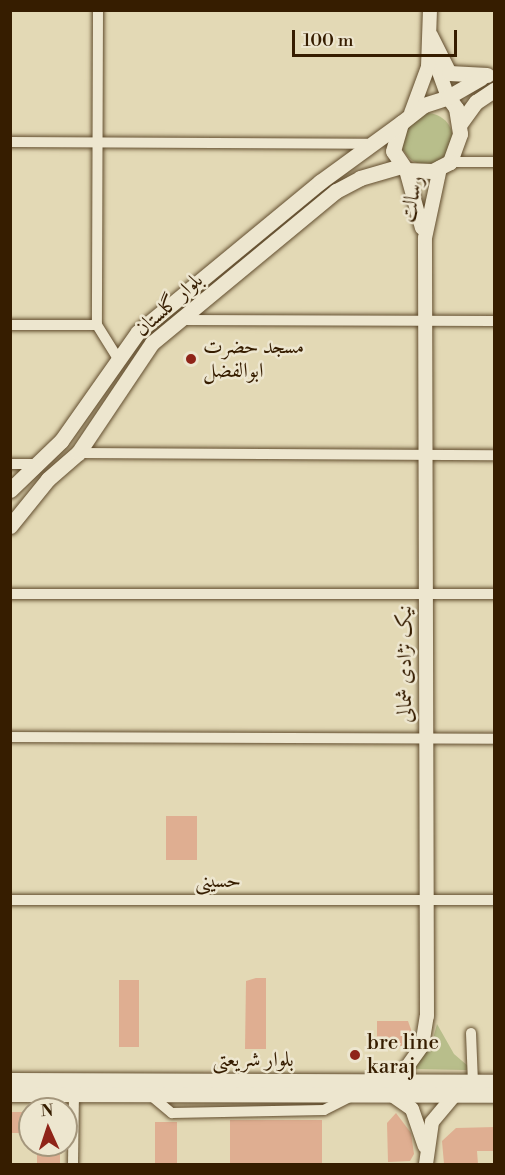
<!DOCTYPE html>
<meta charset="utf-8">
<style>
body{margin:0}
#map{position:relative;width:505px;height:1175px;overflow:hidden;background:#e3d9b5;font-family:"Libre Bodoni",Amiri,serif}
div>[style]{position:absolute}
.green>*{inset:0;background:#b8be8b}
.round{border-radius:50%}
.building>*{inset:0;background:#dfae91;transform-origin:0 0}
.roads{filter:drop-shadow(0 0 2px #614c2d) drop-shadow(0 0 2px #614c2d)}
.minor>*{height:10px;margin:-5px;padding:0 5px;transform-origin:5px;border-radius:5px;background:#ede6cf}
.tertiary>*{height:14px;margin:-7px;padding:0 7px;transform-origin:7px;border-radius:7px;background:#ede6cf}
.secondary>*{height:15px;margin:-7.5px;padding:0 7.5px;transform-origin:7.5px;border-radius:7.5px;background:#ede6cf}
.dots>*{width:16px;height:16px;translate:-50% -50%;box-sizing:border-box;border:3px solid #ede6cf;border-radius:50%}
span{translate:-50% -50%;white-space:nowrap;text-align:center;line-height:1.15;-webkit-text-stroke:5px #ede6cf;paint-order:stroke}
.street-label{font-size:21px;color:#361d00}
.poi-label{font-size:21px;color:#361d00}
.left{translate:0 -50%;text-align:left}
.frame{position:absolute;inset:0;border:12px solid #361d00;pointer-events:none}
.north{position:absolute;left:18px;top:1097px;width:60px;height:60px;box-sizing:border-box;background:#ede6cf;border:2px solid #a4967c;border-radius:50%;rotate:357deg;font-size:16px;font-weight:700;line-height:24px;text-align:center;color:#361d00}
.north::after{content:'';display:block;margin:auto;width:21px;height:27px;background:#8f2418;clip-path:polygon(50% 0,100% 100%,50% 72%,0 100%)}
.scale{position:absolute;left:292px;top:30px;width:165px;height:27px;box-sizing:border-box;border:3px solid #361d00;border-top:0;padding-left:8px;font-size:18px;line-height:21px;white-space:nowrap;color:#361d00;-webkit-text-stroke:4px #ede6cf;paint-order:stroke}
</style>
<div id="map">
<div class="green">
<i class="round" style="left:401px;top:113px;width:52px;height:52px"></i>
<i style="clip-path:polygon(437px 1024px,454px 1054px,468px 1066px,467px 1070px,413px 1069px,431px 1046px)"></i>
</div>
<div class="building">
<i style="left:166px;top:816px;width:31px;height:44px"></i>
<i style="clip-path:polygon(256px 978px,266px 978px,266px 1049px,245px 1049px,246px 981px)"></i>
<i style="left:119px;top:980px;width:20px;height:67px"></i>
<i style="clip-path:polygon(377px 1021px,408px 1021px,414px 1038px,398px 1048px,377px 1047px)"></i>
<i style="left:11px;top:1112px;width:19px;height:21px"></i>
<i style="clip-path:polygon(396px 1113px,411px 1133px,414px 1154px,410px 1161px,388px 1162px,387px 1123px)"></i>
<i style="left:322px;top:1120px;width:44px;height:92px;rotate:90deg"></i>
<i style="left:155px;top:1122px;width:22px;height:42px"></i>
<i style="clip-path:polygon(495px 1127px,495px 1151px,477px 1151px,478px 1164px,444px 1164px,442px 1141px,456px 1128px)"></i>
<i style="left:37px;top:1145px;width:23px;height:19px"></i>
</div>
<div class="roads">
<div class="minor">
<i style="left:98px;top:10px;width:315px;rotate:90.2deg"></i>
<i style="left:97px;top:325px;width:38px;rotate:58deg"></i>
<i style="left:10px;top:142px;width:357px;rotate:0.3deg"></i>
<i style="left:450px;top:162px;width:44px"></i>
<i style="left:180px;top:320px;width:314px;rotate:0.2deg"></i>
<i style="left:10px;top:325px;width:87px"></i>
<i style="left:78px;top:453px;width:416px;rotate:0.3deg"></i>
<i style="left:10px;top:464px;width:24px"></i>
<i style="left:10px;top:594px;width:484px"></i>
<i style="left:10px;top:737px;width:484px;rotate:0.2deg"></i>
<i style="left:10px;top:900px;width:484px"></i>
<i style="left:471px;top:1033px;width:49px;rotate:87.7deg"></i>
<i style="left:149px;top:1094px;width:30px;rotate:40deg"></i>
<i style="left:172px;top:1113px;width:152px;rotate:-1.1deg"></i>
<i style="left:324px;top:1110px;width:31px;rotate:-27deg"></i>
<i style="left:73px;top:1164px;width:70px;rotate:-89.2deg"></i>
</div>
<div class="tertiary">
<i style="left:431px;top:50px;width:50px;rotate:70.1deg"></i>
<i style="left:411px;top:113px;width:49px;rotate:-69.7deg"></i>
<i style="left:428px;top:67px;width:57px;rotate:-88deg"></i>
<i style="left:406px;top:170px;width:60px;rotate:74.6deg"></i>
<i style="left:397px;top:1081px;width:43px;rotate:-54.5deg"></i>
<i style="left:422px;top:1046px;width:30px;rotate:-81deg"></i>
<i style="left:427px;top:1016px;width:778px;rotate:-90.15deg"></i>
<i style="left:425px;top:238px;width:72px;rotate:-77.9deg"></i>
<i style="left:392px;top:1095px;width:24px;rotate:35deg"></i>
<i style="left:412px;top:1109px;width:39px;rotate:71deg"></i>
<i style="left:426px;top:1164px;width:42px;rotate:-81.9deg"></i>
<i style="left:432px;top:1122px;width:35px;rotate:-50deg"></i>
</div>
<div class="secondary">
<i style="left:430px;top:35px;width:42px;rotate:63.4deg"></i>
<i style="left:449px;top:73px;width:38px;rotate:3deg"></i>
<i style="left:448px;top:97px;width:14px;rotate:54deg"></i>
<i style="left:456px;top:108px;width:26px;rotate:81deg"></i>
<i style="left:460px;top:134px;width:30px;rotate:110deg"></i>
<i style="left:450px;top:162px;width:20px;rotate:153deg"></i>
<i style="left:432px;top:171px;width:26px;rotate:-178deg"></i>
<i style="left:406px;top:170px;width:23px;rotate:-124deg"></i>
<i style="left:393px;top:151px;width:29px;rotate:-74deg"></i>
<i style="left:401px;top:123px;width:29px;rotate:-38deg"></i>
<i style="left:424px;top:105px;width:25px;rotate:-18deg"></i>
<i style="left:448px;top:97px;width:38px;rotate:-30deg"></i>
<i style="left:459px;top:125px;width:29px;rotate:-54deg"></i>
<i style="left:476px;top:102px;width:22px;rotate:-34deg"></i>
<i style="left:10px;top:490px;width:71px;rotate:-43.9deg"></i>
<i style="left:61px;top:441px;width:133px;rotate:-54.8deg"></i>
<i style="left:138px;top:332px;width:236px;rotate:-39.5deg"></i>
<i style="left:320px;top:182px;width:100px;rotate:-36.1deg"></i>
<i style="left:10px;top:526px;width:60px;rotate:-51deg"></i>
<i style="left:48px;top:479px;width:40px;rotate:-41deg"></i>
<i style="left:78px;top:453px;width:133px;rotate:-56.1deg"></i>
<i style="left:152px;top:343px;width:239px;rotate:-39.6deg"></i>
<i style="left:336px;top:191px;width:27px;rotate:-28deg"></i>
<i style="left:360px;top:178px;width:43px;rotate:-16.3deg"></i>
<i style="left:10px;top:1080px;width:484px;rotate:0.2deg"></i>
<i style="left:10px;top:1094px;width:484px;rotate:0.1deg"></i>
</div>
</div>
<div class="dots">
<i style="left:191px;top:359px;background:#8f2418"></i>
<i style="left:355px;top:1055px;background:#8f2418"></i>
</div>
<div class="street-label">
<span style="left:412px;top:199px;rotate:-78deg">رسالت</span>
<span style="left:169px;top:305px;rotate:-42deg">بلوار گلستان</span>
<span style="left:405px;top:664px;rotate:-90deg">نیک نژادی شمالی</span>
<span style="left:218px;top:881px">حسینی</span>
<span style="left:253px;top:1060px">بلوار شریعتی</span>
</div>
<div class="poi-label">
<span class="left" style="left:203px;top:359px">مسجد حضرت<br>ابوالفضل</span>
<span class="left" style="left:367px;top:1055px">bre line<br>karaj</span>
</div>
<div class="frame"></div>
<div class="north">N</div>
<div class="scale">100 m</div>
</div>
